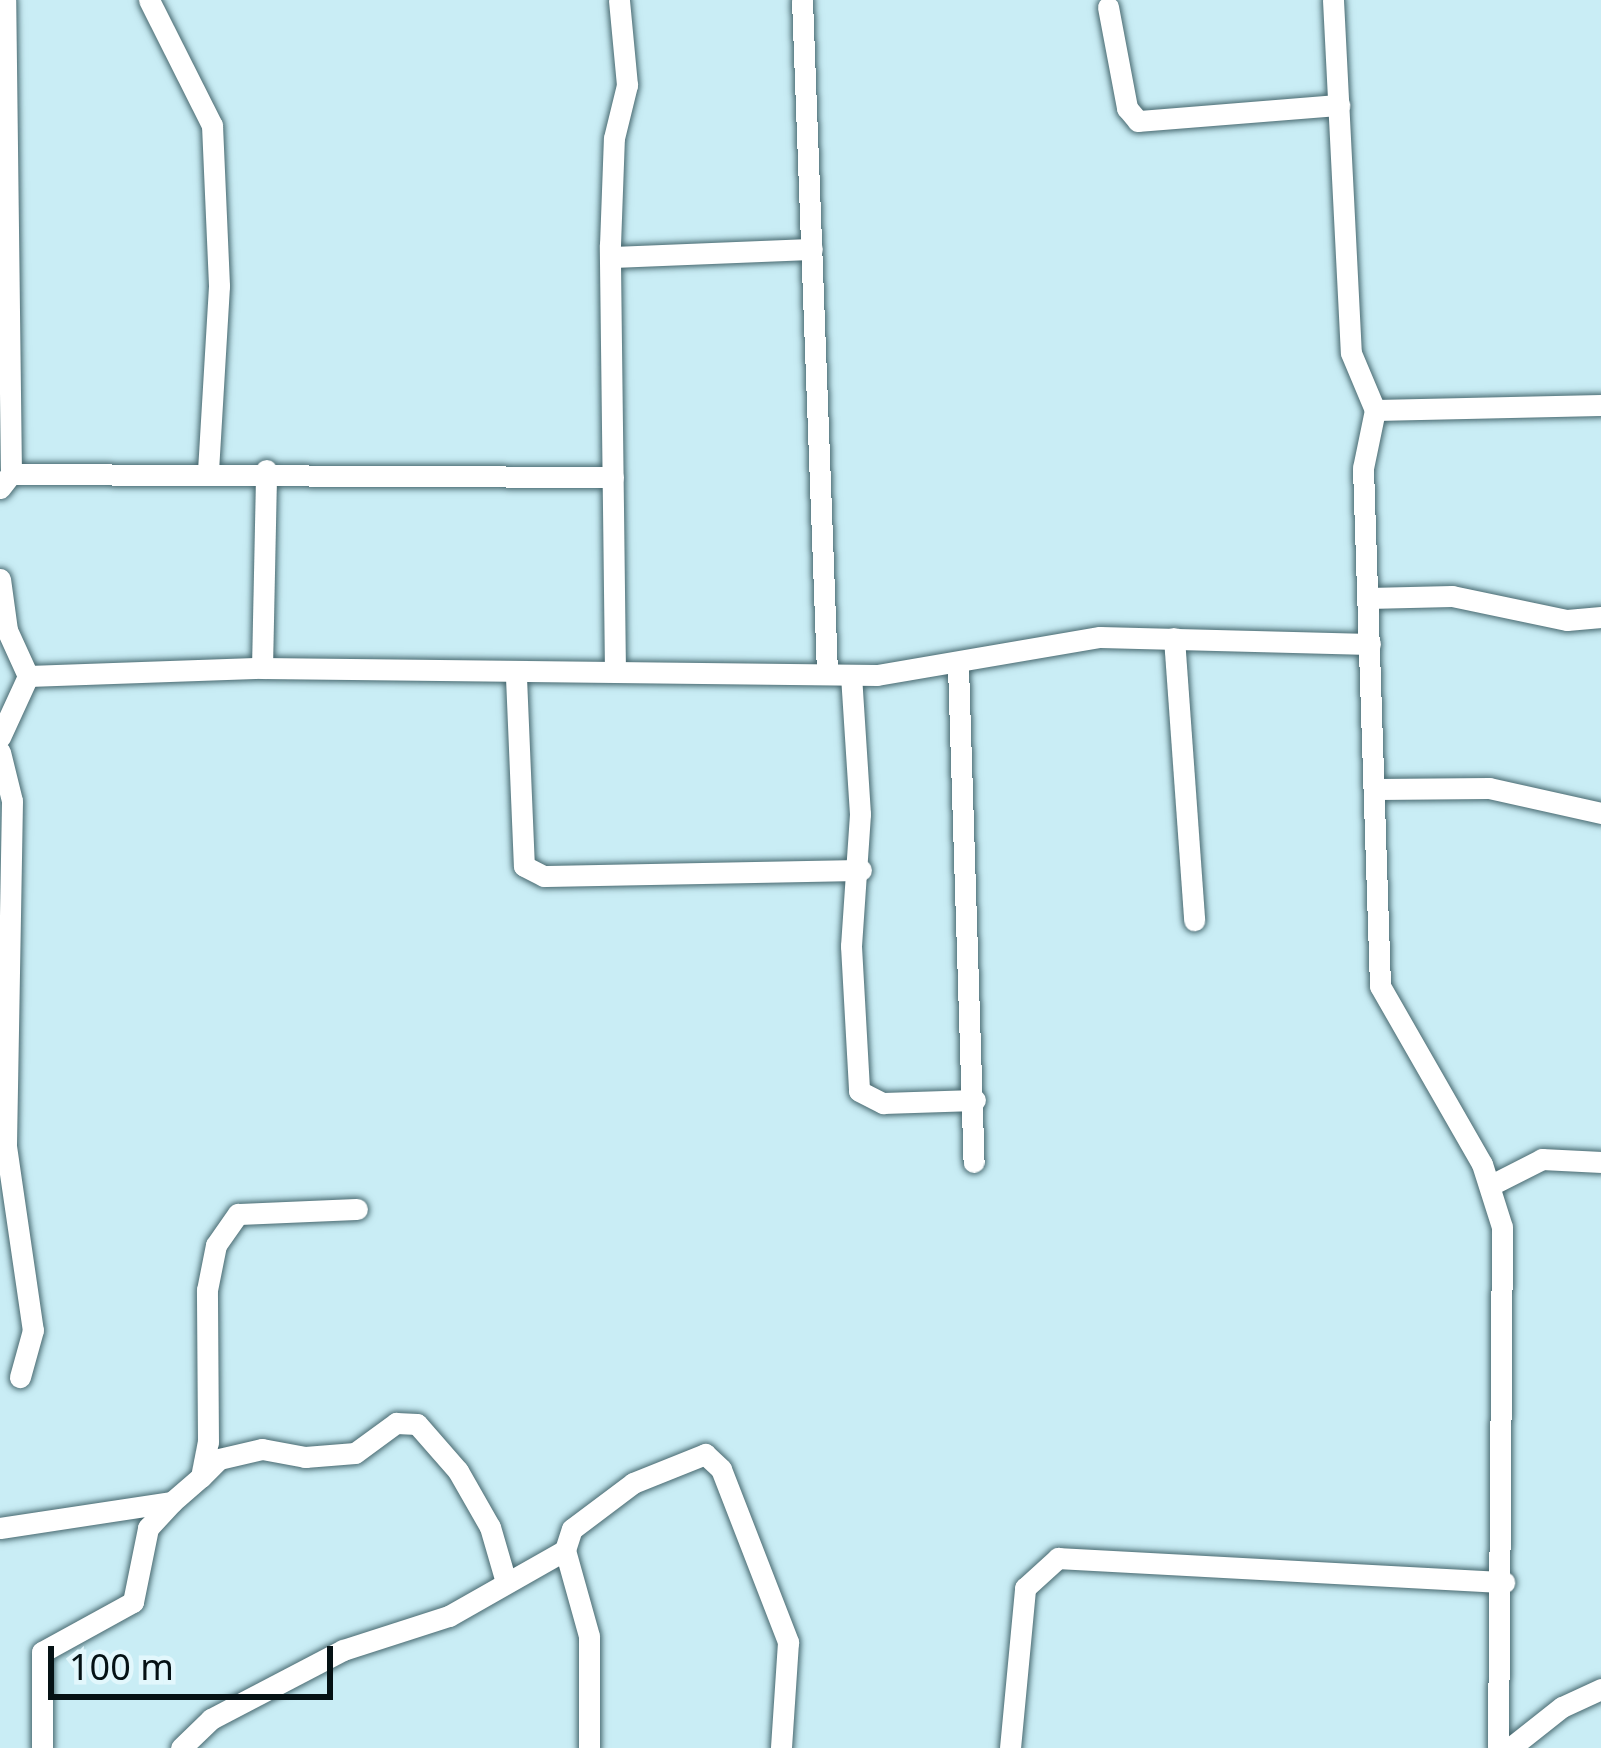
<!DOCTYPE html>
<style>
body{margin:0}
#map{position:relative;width:1601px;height:1748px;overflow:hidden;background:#c9edf5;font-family:"Noto Sans",sans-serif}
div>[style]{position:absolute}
.roads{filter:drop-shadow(0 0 3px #47686f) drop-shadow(0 0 3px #47686f)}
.minor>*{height:21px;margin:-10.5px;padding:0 10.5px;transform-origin:10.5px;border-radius:10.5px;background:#fff}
span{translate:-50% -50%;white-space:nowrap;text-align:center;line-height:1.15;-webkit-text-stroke:12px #e2f7fc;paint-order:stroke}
.scale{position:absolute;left:48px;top:1646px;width:285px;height:54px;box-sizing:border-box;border:6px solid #051114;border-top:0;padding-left:15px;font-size:36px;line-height:42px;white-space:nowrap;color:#051114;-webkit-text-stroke:9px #e2f7fc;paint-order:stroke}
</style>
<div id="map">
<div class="roads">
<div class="minor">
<i style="left:149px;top:0;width:140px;rotate:63.3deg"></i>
<i style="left:212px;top:125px;width:161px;rotate:87.5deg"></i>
<i style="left:219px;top:286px;width:184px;rotate:93.4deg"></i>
<i style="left:802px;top:0;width:672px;rotate:87.87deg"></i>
<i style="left:1333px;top:0;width:353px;rotate:87.1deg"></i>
<i style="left:1351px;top:353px;width:62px;rotate:67.2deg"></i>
<i style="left:1375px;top:410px;width:59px;rotate:101.7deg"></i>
<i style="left:1363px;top:468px;width:518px;rotate:88.12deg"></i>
<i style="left:1380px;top:986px;width:205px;rotate:60.2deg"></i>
<i style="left:1482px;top:1164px;width:66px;rotate:72.4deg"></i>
<i style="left:1502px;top:1227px;width:521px;rotate:90.44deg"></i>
<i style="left:1108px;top:7px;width:103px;rotate:79.3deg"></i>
<i style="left:1127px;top:108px;width:17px;rotate:50deg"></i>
<i style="left:1138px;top:121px;width:202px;rotate:-4.6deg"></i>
<i style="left:611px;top:257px;width:201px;rotate:-2.3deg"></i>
<i style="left:1375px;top:410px;width:226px;rotate:-1.3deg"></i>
<i style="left:11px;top:474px;width:602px;rotate:0.29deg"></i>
<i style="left:0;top:488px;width:18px;rotate:-52deg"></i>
<i style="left:11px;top:474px;width:474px;rotate:-90.7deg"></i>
<i style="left:0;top:579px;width:51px;rotate:82.2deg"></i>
<i style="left:7px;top:630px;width:51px;rotate:65.5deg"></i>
<i style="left:1368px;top:598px;width:84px;rotate:-1.4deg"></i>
<i style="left:1452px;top:596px;width:117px;rotate:11.8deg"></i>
<i style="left:1567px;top:620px;width:34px;rotate:-5deg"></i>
<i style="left:1174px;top:638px;width:283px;rotate:85.9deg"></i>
<i style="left:958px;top:666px;width:496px;rotate:88.2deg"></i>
<i style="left:262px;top:668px;width:198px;rotate:-88.8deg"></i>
<i style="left:615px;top:672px;width:427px;rotate:-90.7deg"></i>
<i style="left:610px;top:245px;width:107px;rotate:-87.9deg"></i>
<i style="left:614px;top:138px;width:55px;rotate:-76.2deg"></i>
<i style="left:627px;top:85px;width:85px;rotate:-95.4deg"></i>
<i style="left:851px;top:675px;width:139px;rotate:86.3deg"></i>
<i style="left:860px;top:814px;width:132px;rotate:93.9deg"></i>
<i style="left:851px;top:946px;width:145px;rotate:86.8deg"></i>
<i style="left:859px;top:1091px;width:27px;rotate:27deg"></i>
<i style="left:883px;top:1103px;width:92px;rotate:-1.9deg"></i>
<i style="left:28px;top:676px;width:234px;rotate:-2deg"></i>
<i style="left:262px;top:668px;width:615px;rotate:0.65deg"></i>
<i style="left:877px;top:675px;width:226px;rotate:-9.7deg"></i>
<i style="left:1100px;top:637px;width:270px;rotate:1.5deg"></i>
<i style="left:516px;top:677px;width:189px;rotate:87.6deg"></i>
<i style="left:524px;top:866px;width:22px;rotate:27deg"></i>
<i style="left:544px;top:876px;width:317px;rotate:-1.1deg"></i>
<i style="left:0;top:737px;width:67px;rotate:-65.3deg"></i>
<i style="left:0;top:752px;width:50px;rotate:76.2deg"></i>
<i style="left:12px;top:801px;width:345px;rotate:91deg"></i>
<i style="left:6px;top:1146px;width:186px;rotate:81.7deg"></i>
<i style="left:33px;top:1330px;width:49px;rotate:105.5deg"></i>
<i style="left:1378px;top:789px;width:111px;rotate:-0.5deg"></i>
<i style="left:1489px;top:788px;width:115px;rotate:12.6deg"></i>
<i style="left:1493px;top:1184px;width:55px;rotate:-27deg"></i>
<i style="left:1542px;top:1159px;width:59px;rotate:2.9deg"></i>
<i style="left:201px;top:1477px;width:25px;rotate:-45deg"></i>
<i style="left:219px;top:1459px;width:44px;rotate:-13.1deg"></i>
<i style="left:262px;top:1449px;width:44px;rotate:10.5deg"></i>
<i style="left:305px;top:1457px;width:50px;rotate:-4.6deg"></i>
<i style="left:355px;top:1453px;width:51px;rotate:-36.2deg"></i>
<i style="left:396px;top:1423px;width:21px;rotate:3deg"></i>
<i style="left:417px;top:1424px;width:62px;rotate:48.9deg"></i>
<i style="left:458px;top:1471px;width:64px;rotate:60.3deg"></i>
<i style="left:490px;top:1527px;width:57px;rotate:73.8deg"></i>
<i style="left:0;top:1528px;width:174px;rotate:-8.6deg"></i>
<i style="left:172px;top:1502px;width:38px;rotate:-41deg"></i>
<i style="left:201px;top:1477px;width:36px;rotate:-79deg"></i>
<i style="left:208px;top:1442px;width:152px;rotate:-90.4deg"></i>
<i style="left:207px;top:1290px;width:46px;rotate:-78.7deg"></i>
<i style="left:216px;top:1245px;width:38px;rotate:-55deg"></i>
<i style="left:238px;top:1214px;width:119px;rotate:-2.4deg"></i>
<i style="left:565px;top:1550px;width:89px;rotate:74.4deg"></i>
<i style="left:589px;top:1636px;width:112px;rotate:90deg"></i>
<i style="left:42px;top:1748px;width:96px;rotate:-90deg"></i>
<i style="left:42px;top:1652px;width:104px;rotate:-28.8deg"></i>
<i style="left:133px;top:1602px;width:76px;rotate:-78.5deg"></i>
<i style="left:148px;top:1528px;width:35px;rotate:-47deg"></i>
<i style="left:181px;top:1748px;width:42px;rotate:-44deg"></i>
<i style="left:211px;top:1719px;width:149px;rotate:-27.6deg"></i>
<i style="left:343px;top:1650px;width:111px;rotate:-17.8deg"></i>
<i style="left:449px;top:1616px;width:133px;rotate:-29.6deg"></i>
<i style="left:565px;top:1550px;width:22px;rotate:-72deg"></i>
<i style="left:572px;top:1529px;width:76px;rotate:-37deg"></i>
<i style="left:633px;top:1483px;width:78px;rotate:-21.9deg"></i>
<i style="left:705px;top:1454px;width:22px;rotate:43deg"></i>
<i style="left:721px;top:1469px;width:186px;rotate:68.8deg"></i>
<i style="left:788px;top:1642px;width:106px;rotate:93.8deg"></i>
<i style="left:1010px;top:1748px;width:161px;rotate:-84.6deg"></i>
<i style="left:1025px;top:1588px;width:45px;rotate:-42.3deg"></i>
<i style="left:1058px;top:1558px;width:447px;rotate:3.1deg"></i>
<i style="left:1510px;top:1748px;width:66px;rotate:-38.3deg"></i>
<i style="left:1562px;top:1707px;width:43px;rotate:-24.8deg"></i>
</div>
</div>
<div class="scale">100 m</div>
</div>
